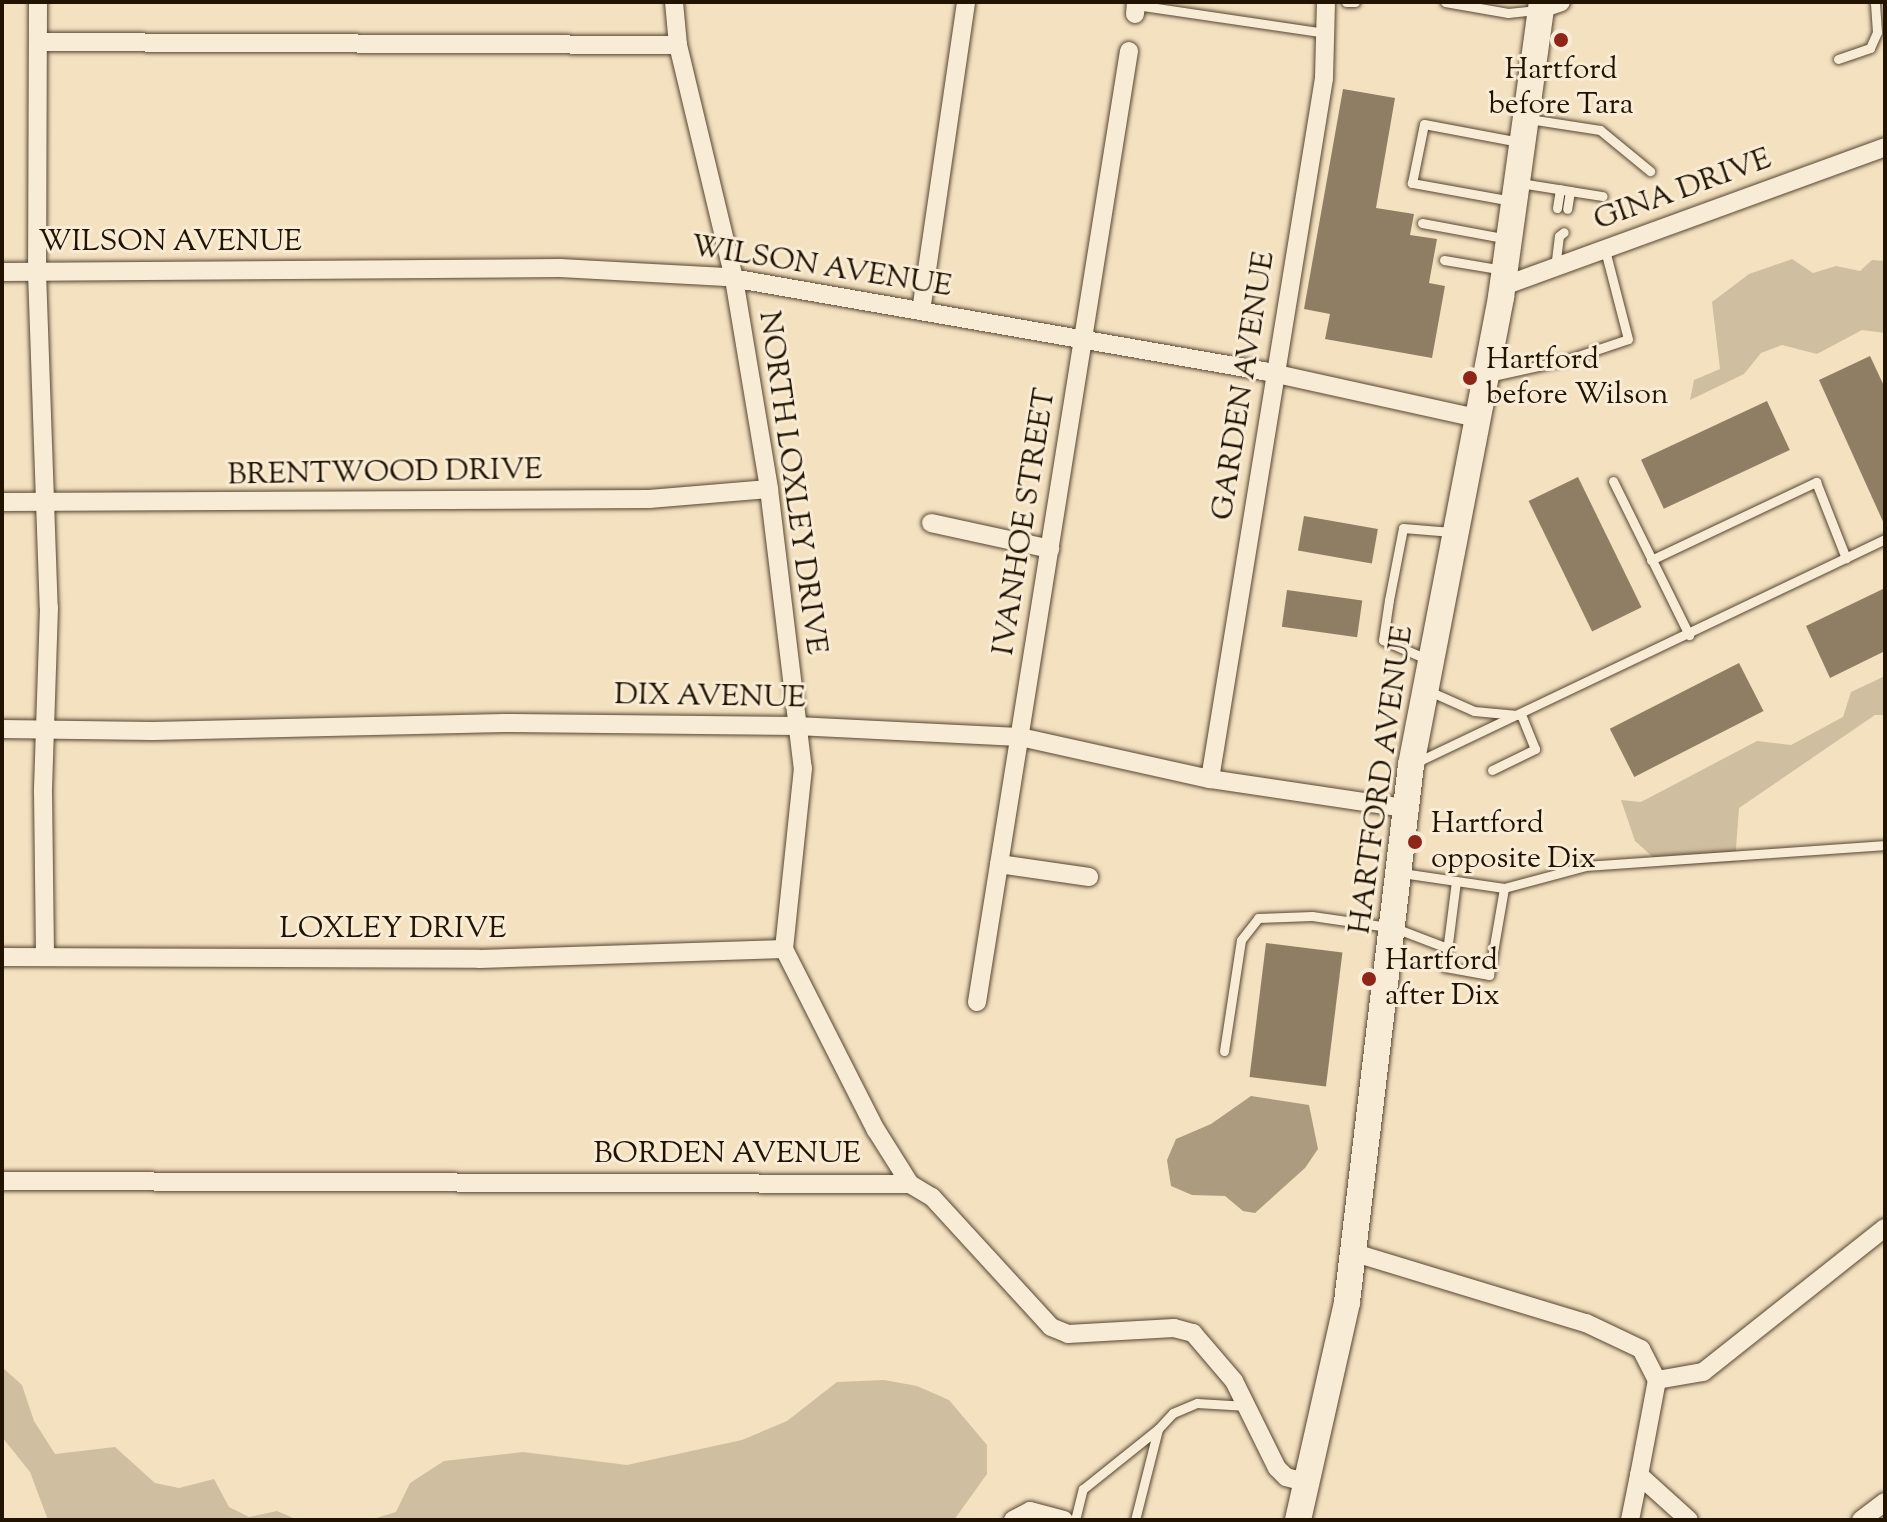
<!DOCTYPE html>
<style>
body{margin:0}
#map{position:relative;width:1887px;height:1522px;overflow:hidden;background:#f4e1c0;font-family:"Sorts Mill Goudy",serif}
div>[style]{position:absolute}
.green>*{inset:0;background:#d0bea0}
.water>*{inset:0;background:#ad9b7f}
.building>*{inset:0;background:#8f7e64;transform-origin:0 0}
.roads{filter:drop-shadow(0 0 2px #564631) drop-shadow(0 0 2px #564631)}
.service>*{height:9px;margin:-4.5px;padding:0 4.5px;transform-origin:4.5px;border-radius:4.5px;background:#f8ecd6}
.minor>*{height:18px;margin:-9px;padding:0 9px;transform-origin:9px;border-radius:9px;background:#f8ecd6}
.secondary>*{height:26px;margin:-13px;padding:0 13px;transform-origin:13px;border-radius:13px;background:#f8ecd6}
.dots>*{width:22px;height:22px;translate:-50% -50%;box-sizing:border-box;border:4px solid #f8ecd6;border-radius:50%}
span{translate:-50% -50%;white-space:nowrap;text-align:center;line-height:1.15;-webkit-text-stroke:6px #f8ecd6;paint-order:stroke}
.poi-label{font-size:30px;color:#221301}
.left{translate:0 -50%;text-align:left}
.street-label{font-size:30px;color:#221301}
.frame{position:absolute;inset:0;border:4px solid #221301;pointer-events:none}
</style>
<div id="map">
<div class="green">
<i style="clip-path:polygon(1792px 259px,1813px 273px,1836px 266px,1860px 271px,1872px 260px,1885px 261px,1885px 333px,1862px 330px,1817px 354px,1782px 345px,1761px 353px,1744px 374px,1690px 400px,1694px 380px,1720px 369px,1712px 302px,1749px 274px)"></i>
<i style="clip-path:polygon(1885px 676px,1885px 715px,1875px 715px,1739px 808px,1735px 862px,1663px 866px,1635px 841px,1621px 800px,1641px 802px,1757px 741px,1791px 745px,1843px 717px,1851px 692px)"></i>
<i style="clip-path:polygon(2px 1367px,22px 1385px,34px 1421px,55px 1454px,115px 1447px,155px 1483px,179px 1488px,214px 1479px,229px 1507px,249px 1517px,277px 1511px,298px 1520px,48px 1520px,30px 1472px,2px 1437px)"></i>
<i style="clip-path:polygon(884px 1380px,917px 1386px,949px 1400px,987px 1445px,987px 1474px,954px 1520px,370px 1520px,396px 1512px,410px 1483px,444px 1461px,523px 1452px,627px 1465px,742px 1440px,787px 1421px,837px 1382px)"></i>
</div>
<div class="water">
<i style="clip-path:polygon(1251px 1096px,1309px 1105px,1318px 1149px,1305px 1168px,1255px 1213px,1243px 1211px,1225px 1196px,1192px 1195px,1171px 1186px,1167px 1160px,1176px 1139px,1211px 1124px)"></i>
</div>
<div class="building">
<i style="clip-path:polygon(1343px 89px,1395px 98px,1376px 208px,1414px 214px,1410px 235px,1437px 239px,1429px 283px,1445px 286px,1432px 358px,1325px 339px,1330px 314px,1304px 309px)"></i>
<i style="clip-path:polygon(1870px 356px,1885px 388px,1885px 526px,1819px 380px)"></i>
<i style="left:1767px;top:401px;width:54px;height:139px;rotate:65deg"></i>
<i style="left:1578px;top:477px;width:145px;height:55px;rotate:64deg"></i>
<i style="left:1304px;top:516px;width:75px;height:35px;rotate:10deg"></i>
<i style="clip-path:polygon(1885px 588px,1885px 651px,1830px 678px,1806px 626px)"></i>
<i style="left:1287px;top:590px;width:76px;height:37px;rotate:8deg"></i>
<i style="left:1739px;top:663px;width:54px;height:145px;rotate:63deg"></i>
<i style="left:1266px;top:943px;width:77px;height:135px;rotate:7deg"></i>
</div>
<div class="roads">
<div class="service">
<i style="left:1346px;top:2px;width:9px"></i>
<i style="left:1445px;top:2px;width:64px;rotate:9.9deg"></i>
<i style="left:1508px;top:13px;width:30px;rotate:-6deg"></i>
<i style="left:1136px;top:5px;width:191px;rotate:8.4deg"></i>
<i style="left:1838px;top:59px;width:34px;rotate:-19deg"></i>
<i style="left:1870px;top:48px;width:17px;rotate:-66deg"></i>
<i style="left:1877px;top:32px;width:30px;rotate:-94deg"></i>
<i style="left:1529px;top:119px;width:72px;rotate:8.8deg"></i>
<i style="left:1600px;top:130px;width:65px;rotate:39.4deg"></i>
<i style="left:1520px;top:183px;width:51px;rotate:9.1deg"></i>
<i style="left:1570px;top:191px;width:18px;rotate:99deg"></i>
<i style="left:1570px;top:191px;width:33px;rotate:9deg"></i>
<i style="left:1512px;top:201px;width:102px;rotate:-169.8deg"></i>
<i style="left:1412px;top:183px;width:60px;rotate:-78.5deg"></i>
<i style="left:1424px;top:124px;width:97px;rotate:10.7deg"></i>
<i style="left:1557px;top:208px;width:19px;rotate:-81deg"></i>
<i style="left:1422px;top:223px;width:87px;rotate:10.5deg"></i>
<i style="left:1444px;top:260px;width:61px;rotate:9.5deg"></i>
<i style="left:1555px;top:268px;width:32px;rotate:-83deg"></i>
<i style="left:1559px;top:236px;width:6px;rotate:-39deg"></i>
<i style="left:1488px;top:377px;width:80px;rotate:-12.3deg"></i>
<i style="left:1566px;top:360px;width:65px;rotate:-18.7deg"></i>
<i style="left:1628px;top:339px;width:92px;rotate:-104.5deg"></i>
<i style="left:1613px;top:481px;width:172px;rotate:63.7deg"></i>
<i style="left:1651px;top:560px;width:183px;rotate:-25.3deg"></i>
<i style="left:1816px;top:482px;width:82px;rotate:68.5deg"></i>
<i style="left:1429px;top:660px;width:50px;rotate:-156.5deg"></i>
<i style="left:1383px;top:640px;width:40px;rotate:-81.5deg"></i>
<i style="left:1389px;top:600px;width:73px;rotate:-79deg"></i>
<i style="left:1403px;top:528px;width:49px;rotate:4.7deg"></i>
<i style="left:1429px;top:691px;width:49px;rotate:24deg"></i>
<i style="left:1474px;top:711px;width:43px;rotate:5.3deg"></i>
<i style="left:1415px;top:763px;width:521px;rotate:-25.48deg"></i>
<i style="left:1492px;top:770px;width:48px;rotate:-26deg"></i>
<i style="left:1535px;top:749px;width:37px;rotate:-112deg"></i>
<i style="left:1402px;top:873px;width:103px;rotate:8.4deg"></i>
<i style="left:1504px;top:888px;width:85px;rotate:-15deg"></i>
<i style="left:1586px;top:866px;width:300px;rotate:-4deg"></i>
<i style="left:1456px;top:881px;width:87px;rotate:97.3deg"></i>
<i style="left:1445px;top:967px;width:45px;rotate:10.3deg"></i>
<i style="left:1489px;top:975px;width:88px;rotate:-80.2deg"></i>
<i style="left:1224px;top:1051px;width:112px;rotate:-81.3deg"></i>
<i style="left:1241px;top:940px;width:28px;rotate:-52deg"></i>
<i style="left:1258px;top:918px;width:54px;rotate:-2.1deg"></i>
<i style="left:1312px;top:916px;width:84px;rotate:8.2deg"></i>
<i style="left:1395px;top:928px;width:56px;rotate:21deg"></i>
<i style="left:1075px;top:1520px;width:32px;rotate:-76deg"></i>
<i style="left:1083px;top:1489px;width:96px;rotate:-38.7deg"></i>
<i style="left:1135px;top:1520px;width:94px;rotate:-75.8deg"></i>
<i style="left:1158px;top:1429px;width:22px;rotate:-47deg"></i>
<i style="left:1173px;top:1413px;width:26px;rotate:-23deg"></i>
<i style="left:1197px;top:1403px;width:50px;rotate:3.4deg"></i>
</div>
<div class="minor">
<i style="left:38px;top:2px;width:270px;rotate:90.2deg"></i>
<i style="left:37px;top:272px;width:336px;rotate:88deg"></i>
<i style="left:49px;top:608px;width:183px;rotate:91.9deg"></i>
<i style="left:43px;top:791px;width:164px;rotate:89.3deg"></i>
<i style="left:674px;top:2px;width:43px;rotate:84.7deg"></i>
<i style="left:678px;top:45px;width:241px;rotate:76.5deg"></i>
<i style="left:734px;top:279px;width:213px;rotate:80.5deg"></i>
<i style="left:769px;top:489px;width:281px;rotate:83.1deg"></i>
<i style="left:803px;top:768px;width:182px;rotate:96deg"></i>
<i style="left:784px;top:949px;width:203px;rotate:63.1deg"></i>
<i style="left:876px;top:1130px;width:64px;rotate:57.8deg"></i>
<i style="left:1541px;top:9px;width:21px;rotate:-19deg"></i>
<i style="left:1135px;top:14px;width:12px;rotate:-85deg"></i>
<i style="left:38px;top:42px;width:640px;rotate:0.27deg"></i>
<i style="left:2px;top:272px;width:558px;rotate:-0.41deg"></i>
<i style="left:560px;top:268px;width:166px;rotate:3.1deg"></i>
<i style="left:726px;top:277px;width:545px;rotate:9.93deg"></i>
<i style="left:1263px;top:371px;width:219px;rotate:12.4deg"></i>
<i style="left:1501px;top:287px;width:409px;rotate:-20deg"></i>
<i style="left:921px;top:311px;width:312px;rotate:-81.7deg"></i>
<i style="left:2px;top:502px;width:647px;rotate:-0.27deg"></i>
<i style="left:649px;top:499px;width:120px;rotate:-4.8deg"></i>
<i style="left:931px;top:523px;width:122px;rotate:12.3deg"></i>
<i style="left:2px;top:729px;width:151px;rotate:0.8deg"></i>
<i style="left:153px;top:731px;width:358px;rotate:-1.3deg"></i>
<i style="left:511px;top:723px;width:285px;rotate:0.6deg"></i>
<i style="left:796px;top:726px;width:224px;rotate:2.8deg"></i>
<i style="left:1020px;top:737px;width:195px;rotate:12.5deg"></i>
<i style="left:1210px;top:779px;width:202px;rotate:8.5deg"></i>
<i style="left:1210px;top:779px;width:710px;rotate:-80.76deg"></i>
<i style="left:1324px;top:78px;width:76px;rotate:-88.5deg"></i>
<i style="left:999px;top:864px;width:91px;rotate:8.2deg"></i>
<i style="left:2px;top:957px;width:477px;rotate:0.2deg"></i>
<i style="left:479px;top:959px;width:305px;rotate:-1.9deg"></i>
<i style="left:977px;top:1002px;width:963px;rotate:-80.92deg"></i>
<i style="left:2px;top:1181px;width:908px;rotate:0.19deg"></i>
<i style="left:910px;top:1184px;width:26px;rotate:31deg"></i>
<i style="left:932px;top:1197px;width:176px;rotate:47.5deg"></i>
<i style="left:1051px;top:1327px;width:18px;rotate:22deg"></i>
<i style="left:1068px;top:1334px;width:106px;rotate:-3.2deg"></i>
<i style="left:1174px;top:1328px;width:20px;rotate:15deg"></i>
<i style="left:1193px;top:1333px;width:63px;rotate:49.5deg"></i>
<i style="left:1234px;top:1381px;width:97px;rotate:63.7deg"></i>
<i style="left:1277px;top:1468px;width:13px;rotate:45deg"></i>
<i style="left:1286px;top:1477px;width:23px;rotate:15deg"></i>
<i style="left:1355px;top:1253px;width:241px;rotate:16.9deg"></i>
<i style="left:1586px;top:1323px;width:61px;rotate:25.3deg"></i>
<i style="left:1641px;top:1349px;width:35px;rotate:63deg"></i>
<i style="left:1657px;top:1380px;width:97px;rotate:100.7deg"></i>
<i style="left:1639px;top:1475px;width:67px;rotate:42deg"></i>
<i style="left:1657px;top:1380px;width:47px;rotate:-9.9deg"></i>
<i style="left:1703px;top:1372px;width:232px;rotate:-38.4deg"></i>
<i style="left:1013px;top:1520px;width:19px;rotate:-28deg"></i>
<i style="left:1030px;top:1511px;width:35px;rotate:15deg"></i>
<i style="left:1630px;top:1520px;width:46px;rotate:-78.7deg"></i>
<i style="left:1861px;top:1520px;width:30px;rotate:-37deg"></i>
</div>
<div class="secondary">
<i style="left:1298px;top:1520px;width:223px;rotate:-77.3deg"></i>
<i style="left:1347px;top:1302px;width:541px;rotate:-83.2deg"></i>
<i style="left:1411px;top:765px;width:477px;rotate:-79.1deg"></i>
<i style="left:1501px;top:297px;width:298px;rotate:-82.1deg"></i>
</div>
</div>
<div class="dots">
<i style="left:1561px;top:40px;background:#8f2418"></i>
<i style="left:1470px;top:378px;background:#8f2418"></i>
<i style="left:1415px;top:842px;background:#8f2418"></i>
<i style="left:1369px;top:979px;background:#8f2418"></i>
</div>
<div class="poi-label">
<span style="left:1561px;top:88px">Hartford<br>before Tara</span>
<span class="left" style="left:1486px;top:378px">Hartford<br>before Wilson</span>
<span class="left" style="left:1431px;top:842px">Hartford<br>opposite Dix</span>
<span class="left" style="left:1385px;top:979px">Hartford<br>after Dix</span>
</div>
<div class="street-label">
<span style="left:1683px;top:191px;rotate:-20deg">GINA DRIVE</span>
<span style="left:170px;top:243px">WILSON AVENUE</span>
<span style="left:821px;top:268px;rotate:9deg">WILSON AVENUE</span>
<span style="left:1245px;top:386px;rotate:-81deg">GARDEN AVENUE</span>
<span style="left:385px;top:474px;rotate:-1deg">BRENTWOOD DRIVE</span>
<span style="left:791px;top:483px;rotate:82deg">NORTH LOXLEY DRIVE</span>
<span style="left:1026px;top:522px;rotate:-81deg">IVANHOE STREET</span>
<span style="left:710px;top:698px;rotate:1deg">DIX AVENUE</span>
<span style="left:1383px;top:780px;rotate:-82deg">HARTFORD AVENUE</span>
<span style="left:393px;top:930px">LOXLEY DRIVE</span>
<span style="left:727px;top:1155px">BORDEN AVENUE</span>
</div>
<div class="frame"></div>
</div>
